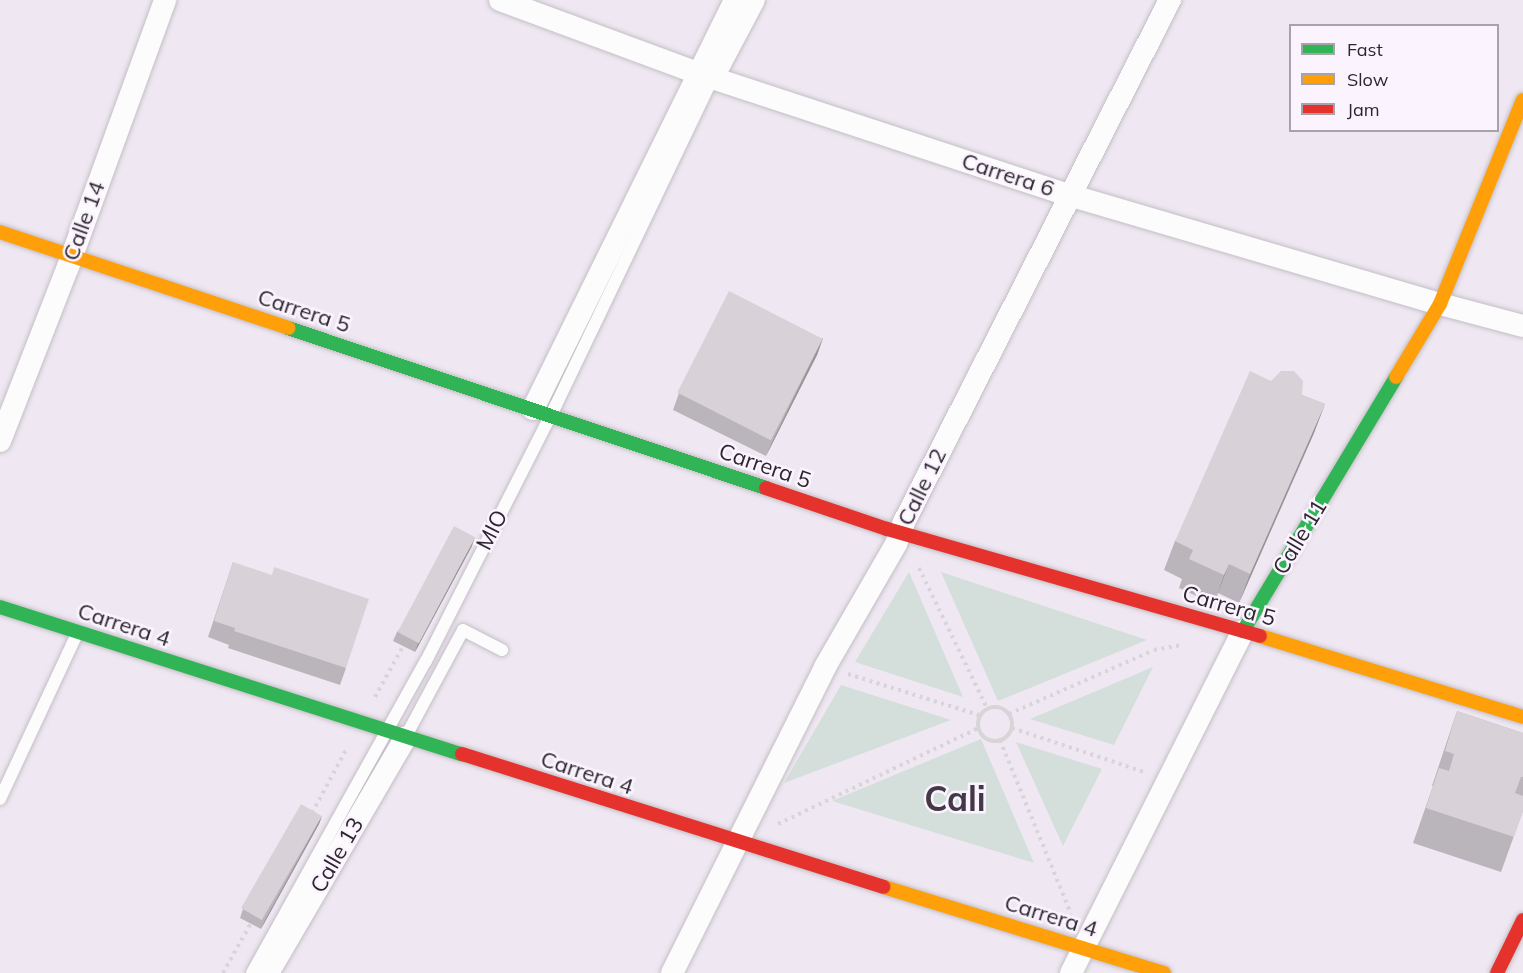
<!DOCTYPE html>
<style>
body{margin:0}
#map{position:relative;width:1523px;height:973px;overflow:hidden;background:#efe8f2;font-family:Mulish,sans-serif}
div>[style]{position:absolute}
.green>*{inset:0;background:#d4deda}
.path>*{height:4px;margin-top:-2px;transform-origin:0;background:repeating-linear-gradient(90deg,#d7d5d8 0 3px,transparent 0 7.5px)}
.path>.ring{margin:-2px;padding:0;box-sizing:content-box;background:none;border:4px solid #d7d5d8;border-radius:50%}
.roads{filter:drop-shadow(0 0 2px #c4bec6) drop-shadow(0 0 2px #c4bec6)}
.lane>*{height:12px;margin:-6px;padding:0 6px;transform-origin:6px;border-radius:6px;background:#fdfcfd}
.street>*{height:22px;margin:-11px;padding:0 11px;transform-origin:11px;border-radius:11px;background:#fdfcfd}
.fast>*{height:14px;margin:-7px;padding:0 7px;transform-origin:7px;border-radius:7px;background:#30b455}
.slow>*{height:14px;margin:-7px;padding:0 7px;transform-origin:7px;border-radius:7px;background:#ff9f0a}
.jam>*{height:14px;margin:-7px;padding:0 7px;transform-origin:7px;border-radius:7px;background:#e5322d}
.wall>*{inset:0;background:#bab5ba}
.shaded-wall>*{inset:0;background:#979397}
.building>*{inset:0;background:#d8d2d8;transform-origin:0 0}
span{translate:-50% -50%;white-space:nowrap;text-align:center;line-height:1.15;-webkit-text-stroke:5px #fbf4fe;paint-order:stroke}
.street-label{font-size:22px;color:#2c272e}
.town-label{font-size:34px;color:#423846;font-weight:700}
.legend{position:absolute;left:1289px;top:24px;width:210px;height:108px;box-sizing:border-box;background:#fbf4fe;border:2px solid #a8a2ab;margin:0;padding:8px 10px;list-style:none;font-size:18px;color:#2c272e}
.legend li{display:flex;align-items:center;gap:12px;height:30px}
.legend b{width:30px;border:2px solid #a8a2ab}
</style>
<div id="map">
<div class="green">
<i style="clip-path:polygon(909px 572px,963px 697px,855px 662px)"></i>
<i style="clip-path:polygon(941px 572px,1147px 640px,998px 701px)"></i>
<i style="clip-path:polygon(1153px 667px,1114px 745px,1030px 719px)"></i>
<i style="clip-path:polygon(841px 685px,951px 720px,784px 783px)"></i>
<i style="clip-path:polygon(981px 739px,1034px 863px,832px 801px)"></i>
<i style="clip-path:polygon(1016px 742px,1102px 769px,1063px 846px)"></i>
</div>
<div class="path">
<i style="left:919px;top:568px;width:156px;rotate:64.1deg"></i>
<i style="left:848px;top:674px;width:137px;rotate:17.4deg"></i>
<i style="left:375px;top:697px;width:58px;rotate:-61.2deg"></i>
<i class="ring" style="left:978px;top:707px;width:30px;height:30px"></i>
<i style="left:1009px;top:714px;width:158px;rotate:-23.8deg"></i>
<i style="left:1154px;top:650px;width:28px;rotate:-10deg"></i>
<i style="left:1012px;top:728px;width:142px;rotate:18.4deg"></i>
<i style="left:1000px;top:740px;width:188px;rotate:67.8deg"></i>
<i style="left:312px;top:813px;width:74px;rotate:-61.7deg"></i>
<i style="left:778px;top:824px;width:222px;rotate:-25.6deg"></i>
<i style="left:223px;top:973px;width:57px;rotate:-60.8deg"></i>
</div>
<div class="roads">
<div class="lane">
<i style="left:406px;top:736px;width:120px;rotate:-61.7deg"></i>
<i style="left:463px;top:630px;width:44px;rotate:27.1deg"></i>
<i style="left:0;top:799px;width:184px;rotate:-65deg"></i>
<i style="left:252px;top:973px;width:357px;rotate:-60.9deg"></i>
<i style="left:426px;top:661px;width:287px;rotate:-63.1deg"></i>
<i style="left:556px;top:405px;width:364px;rotate:-64.4deg"></i>
</div>
<div class="street">
<i style="left:500px;top:0;width:210px;rotate:20.3deg"></i>
<i style="left:697px;top:73px;width:391px;rotate:18.2deg"></i>
<i style="left:1069px;top:195px;width:387px;rotate:16.4deg"></i>
<i style="left:1440px;top:304px;width:86px;rotate:14.8deg"></i>
<i style="left:713px;top:77px;width:87px;rotate:-62deg"></i>
<i style="left:533px;top:409px;width:456px;rotate:-63.7deg"></i>
<i style="left:0;top:441px;width:187px;rotate:-68.7deg"></i>
<i style="left:68px;top:267px;width:284px;rotate:-70deg"></i>
<i style="left:268px;top:973px;width:273px;rotate:-59.7deg"></i>
<i style="left:672px;top:973px;width:342px;rotate:-63.4deg"></i>
<i style="left:825px;top:667px;width:142px;rotate:-60deg"></i>
<i style="left:896px;top:544px;width:23px;rotate:-70deg"></i>
<i style="left:904px;top:522px;width:586px;rotate:-63deg"></i>
<i style="left:1071px;top:973px;width:383px;rotate:-63.3deg"></i>
</div>
<div class="fast">
<i style="left:288px;top:328px;width:504px;rotate:18.51deg"></i>
<i style="left:0;top:607px;width:485px;rotate:17.7deg"></i>
<i style="left:1243px;top:631px;width:297px;rotate:-58.9deg"></i>
</div>
<div class="slow">
<i style="left:0;top:232px;width:304px;rotate:18.4deg"></i>
<i style="left:1396px;top:377px;width:85px;rotate:-58.9deg"></i>
<i style="left:1440px;top:304px;width:220px;rotate:-67.9deg"></i>
<i style="left:1260px;top:636px;width:275px;rotate:17.1deg"></i>
<i style="left:884px;top:887px;width:293px;rotate:17.1deg"></i>
</div>
<div class="jam">
<i style="left:766px;top:488px;width:128px;rotate:18.7deg"></i>
<i style="left:887px;top:529px;width:388px;rotate:16deg"></i>
<i style="left:462px;top:754px;width:442px;rotate:17.5deg"></i>
<i style="left:1497px;top:973px;width:59px;rotate:-63.9deg"></i>
</div>
</div>
<div class="wall">
<i style="clip-path:polygon(823px 338px,817px 355px,766px 456px,673px 410px,679px 393px)"></i>
<i style="clip-path:polygon(1302px 395px,1325px 404px,1314px 433px,1239px 603px,1218px 593px,1214px 604px,1179px 588px,1182px 579px,1164px 570px,1175px 541px)"></i>
<i style="clip-path:polygon(472px 546px,415px 652px,393px 641px,397px 632px)"></i>
<i style="clip-path:polygon(233px 562px,346px 668px,340px 685px,228px 648px,229px 645px,208px 637px)"></i>
<i style="clip-path:polygon(1457px 711px,1523px 733px,1523px 811px,1501px 872px,1413px 843px,1433px 786px,1432px 786px)"></i>
<i style="clip-path:polygon(322px 816px,319px 824px,261px 929px,240px 918px,243px 909px)"></i>
</div>
<div class="shaded-wall">
<i style="clip-path:polygon(823px 338px,817px 355px,766px 456px,773px 440px)"></i>
<i style="clip-path:polygon(1325px 404px,1314px 433px,1239px 603px,1250px 574px)"></i>
<i style="clip-path:polygon(475px 537px,472px 546px,415px 652px,418px 643px)"></i>
<i style="clip-path:polygon(1229px 564px,1218px 593px,1214px 604px,1224px 575px)"></i>
<i style="clip-path:polygon(322px 816px,319px 824px,261px 929px,265px 920px)"></i>
</div>
<div class="building">
<i style="left:729px;top:291px;width:105px;height:114px;rotate:27deg"></i>
<i style="clip-path:polygon(1250px 371px,1271px 381px,1281px 371px,1294px 371px,1303px 381px,1302px 395px,1325px 404px,1250px 574px,1229px 564px,1224px 575px,1189px 559px,1193px 550px,1175px 541px)"></i>
<i style="left:454px;top:526px;width:24px;height:120px;rotate:28deg"></i>
<i style="clip-path:polygon(233px 562px,272px 575px,274px 567px,369px 599px,346px 668px,234px 631px,235px 628px,214px 621px)"></i>
<i style="clip-path:polygon(1457px 711px,1523px 733px,1523px 777px,1521px 777px,1515px 793px,1523px 796px,1523px 811px,1514px 837px,1426px 808px,1439px 768px,1449px 771px,1454px 754px,1445px 751px)"></i>
<i style="left:301px;top:804px;width:24px;height:120px;rotate:30deg"></i>
</div>
<div class="street-label">
<span style="left:1008px;top:175px;rotate:18deg">Carrera 6</span>
<span style="left:84px;top:221px;rotate:-70deg">Calle 14</span>
<span style="left:304px;top:311px;rotate:18deg">Carrera 5</span>
<span style="left:765px;top:466px;rotate:19deg">Carrera 5</span>
<span style="left:922px;top:487px;rotate:-64deg">Calle 12</span>
<span style="left:492px;top:530px;rotate:-63deg">MIO</span>
<span style="left:1300px;top:537px;rotate:-59deg">Calle 11</span>
<span style="left:1229px;top:606px;rotate:16deg">Carrera 5</span>
<span style="left:124px;top:625px;rotate:18deg">Carrera 4</span>
<span style="left:587px;top:773px;rotate:18deg">Carrera 4</span>
<span style="left:337px;top:855px;rotate:-60deg">Calle 13</span>
<span style="left:1051px;top:916px;rotate:17deg">Carrera 4</span>
</div>
<div class="town-label">
<span style="left:955px;top:799px">Cali</span>
</div>
<ul class="legend">
<li><b style="height:8px;background:#30b455"></b>Fast</li>
<li><b style="height:8px;background:#ff9f0a"></b>Slow</li>
<li><b style="height:8px;background:#e5322d"></b>Jam</li>
</ul>
</div>
